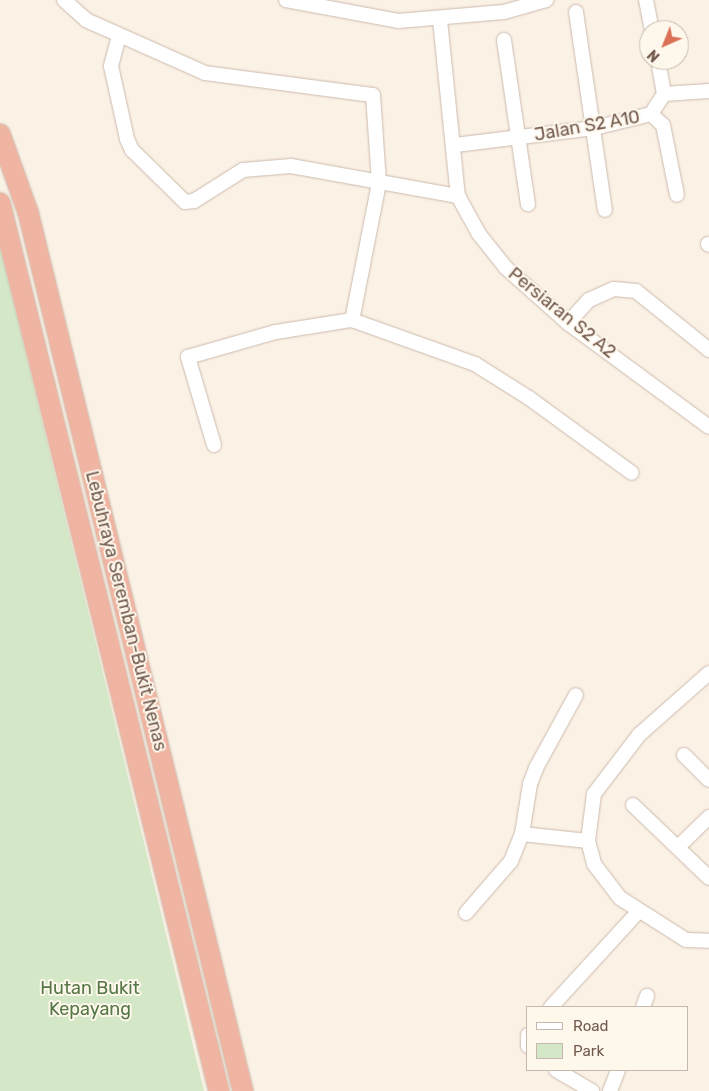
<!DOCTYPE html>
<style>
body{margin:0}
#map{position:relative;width:709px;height:1091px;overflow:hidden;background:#fbf2e6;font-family:Rubik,sans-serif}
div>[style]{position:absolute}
.green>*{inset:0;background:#d4e7c6}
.roads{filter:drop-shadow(0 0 1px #ccbaad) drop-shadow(0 0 1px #ccbaad)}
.minor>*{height:14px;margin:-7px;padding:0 7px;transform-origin:7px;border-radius:7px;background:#fff}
.highway>*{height:20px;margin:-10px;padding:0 10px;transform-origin:10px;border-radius:10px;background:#f0b5a2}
span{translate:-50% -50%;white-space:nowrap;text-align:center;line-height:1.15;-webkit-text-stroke:4px #fef7ec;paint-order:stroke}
.street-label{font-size:18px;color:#725a4d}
.park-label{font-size:18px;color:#547746}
.legend{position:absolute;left:526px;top:1006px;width:162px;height:65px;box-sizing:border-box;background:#fef7ec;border:1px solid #c6b8ac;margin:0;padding:6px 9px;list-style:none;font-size:15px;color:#725a4d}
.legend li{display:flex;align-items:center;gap:10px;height:25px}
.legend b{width:25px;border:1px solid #c6b8ac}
.north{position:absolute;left:639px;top:20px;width:50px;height:50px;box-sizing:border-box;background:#fef7ec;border:1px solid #c6b8ac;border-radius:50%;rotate:224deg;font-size:14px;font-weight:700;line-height:20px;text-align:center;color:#725a4d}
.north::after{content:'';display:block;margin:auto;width:18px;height:22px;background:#db7155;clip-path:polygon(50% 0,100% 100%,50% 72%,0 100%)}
</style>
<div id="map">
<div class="green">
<i style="clip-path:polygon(0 247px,204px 1091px,0 1091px)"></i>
</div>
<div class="roads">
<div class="minor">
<i style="left:64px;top:0;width:30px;rotate:42deg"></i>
<i style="left:86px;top:20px;width:130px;rotate:24deg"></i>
<i style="left:205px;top:73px;width:169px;rotate:7.5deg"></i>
<i style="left:373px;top:95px;width:88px;rotate:86.1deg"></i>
<i style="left:379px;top:183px;width:140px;rotate:101.1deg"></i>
<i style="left:286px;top:0;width:114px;rotate:10.6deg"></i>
<i style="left:398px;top:21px;width:106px;rotate:-4.9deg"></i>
<i style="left:504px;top:12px;width:44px;rotate:-15.9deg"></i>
<i style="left:646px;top:0;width:31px;rotate:79deg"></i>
<i style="left:576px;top:12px;width:200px;rotate:81.7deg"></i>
<i style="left:440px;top:20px;width:177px;rotate:84.2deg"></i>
<i style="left:458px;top:196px;width:43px;rotate:61.1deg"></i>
<i style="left:479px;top:234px;width:43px;rotate:51.5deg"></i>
<i style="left:506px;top:268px;width:83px;rotate:41.6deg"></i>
<i style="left:568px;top:323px;width:175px;rotate:36.4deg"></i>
<i style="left:119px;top:36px;width:31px;rotate:105deg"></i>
<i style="left:111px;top:66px;width:75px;rotate:77.6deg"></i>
<i style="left:127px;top:139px;width:12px;rotate:66deg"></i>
<i style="left:132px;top:150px;width:74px;rotate:44.5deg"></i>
<i style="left:185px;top:202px;width:9px;rotate:-6deg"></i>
<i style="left:194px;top:201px;width:58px;rotate:-32.3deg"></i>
<i style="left:243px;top:170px;width:48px;rotate:-4.8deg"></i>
<i style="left:291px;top:166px;width:170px;rotate:10.2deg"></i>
<i style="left:504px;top:40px;width:166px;rotate:81.7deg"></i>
<i style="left:658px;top:60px;width:35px;rotate:80deg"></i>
<i style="left:664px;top:94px;width:45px;rotate:-3.8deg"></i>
<i style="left:651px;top:114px;width:16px;rotate:43deg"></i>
<i style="left:663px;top:125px;width:71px;rotate:78.7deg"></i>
<i style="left:455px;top:145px;width:140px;rotate:-7deg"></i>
<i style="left:594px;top:128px;width:59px;rotate:-13.8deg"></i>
<i style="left:651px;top:114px;width:24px;rotate:-57deg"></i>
<i style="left:708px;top:244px;width:1px;rotate:45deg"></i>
<i style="left:568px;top:323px;width:31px;rotate:-48deg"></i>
<i style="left:589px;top:300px;width:27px;rotate:-24deg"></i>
<i style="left:614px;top:289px;width:22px;rotate:5deg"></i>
<i style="left:636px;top:291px;width:94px;rotate:38.9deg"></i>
<i style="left:214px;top:445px;width:92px;rotate:-106.5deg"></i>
<i style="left:188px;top:357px;width:91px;rotate:-15.9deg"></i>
<i style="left:276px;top:332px;width:77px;rotate:-9deg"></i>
<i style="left:352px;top:320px;width:131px;rotate:19.7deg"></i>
<i style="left:475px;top:364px;width:64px;rotate:32.2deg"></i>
<i style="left:529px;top:398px;width:127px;rotate:36.1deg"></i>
<i style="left:709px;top:673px;width:94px;rotate:138.5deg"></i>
<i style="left:639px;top:735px;width:74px;rotate:127.3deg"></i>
<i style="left:594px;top:794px;width:47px;rotate:97.3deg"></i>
<i style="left:588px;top:841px;width:24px;rotate:75deg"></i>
<i style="left:594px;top:864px;width:43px;rotate:52.6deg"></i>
<i style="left:620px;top:898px;width:78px;rotate:32.5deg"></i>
<i style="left:686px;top:940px;width:23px;rotate:2deg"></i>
<i style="left:684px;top:755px;width:35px;rotate:45deg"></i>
<i style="left:633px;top:805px;width:105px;rotate:43.8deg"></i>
<i style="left:522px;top:834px;width:66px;rotate:6.1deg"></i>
<i style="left:679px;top:846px;width:42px;rotate:-44deg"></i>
<i style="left:466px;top:913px;width:69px;rotate:-49.1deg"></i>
<i style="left:511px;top:861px;width:29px;rotate:-68deg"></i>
<i style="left:522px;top:834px;width:51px;rotate:-80.9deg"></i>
<i style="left:530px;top:784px;width:17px;rotate:-69deg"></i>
<i style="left:536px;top:768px;width:83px;rotate:-61.3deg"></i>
<i style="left:551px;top:1007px;width:129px;rotate:-47.5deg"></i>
<i style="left:643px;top:1007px;width:12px;rotate:-70deg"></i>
<i style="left:528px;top:1035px;width:11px;rotate:90deg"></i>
<i style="left:556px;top:1070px;width:42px;rotate:30.3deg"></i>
<i style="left:610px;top:1091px;width:22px;rotate:-69deg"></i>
</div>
<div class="highway">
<i style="left:0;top:134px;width:83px;rotate:70.3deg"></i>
<i style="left:28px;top:212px;width:905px;rotate:76.26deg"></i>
<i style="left:0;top:203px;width:915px;rotate:76.15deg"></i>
</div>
</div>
<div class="street-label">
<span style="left:587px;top:126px;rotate:-10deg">Jalan S2 A10</span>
<span style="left:562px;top:313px;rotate:39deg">Persiaran S2 A2</span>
<span style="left:126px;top:611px;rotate:76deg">Lebuhraya Seremban-Bukit Nenas</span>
</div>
<div class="park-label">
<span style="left:90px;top:999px">Hutan Bukit<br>Kepayang</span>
</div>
<ul class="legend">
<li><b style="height:6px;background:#fff"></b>Road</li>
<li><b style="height:14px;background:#d4e7c6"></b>Park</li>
</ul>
<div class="north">N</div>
</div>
